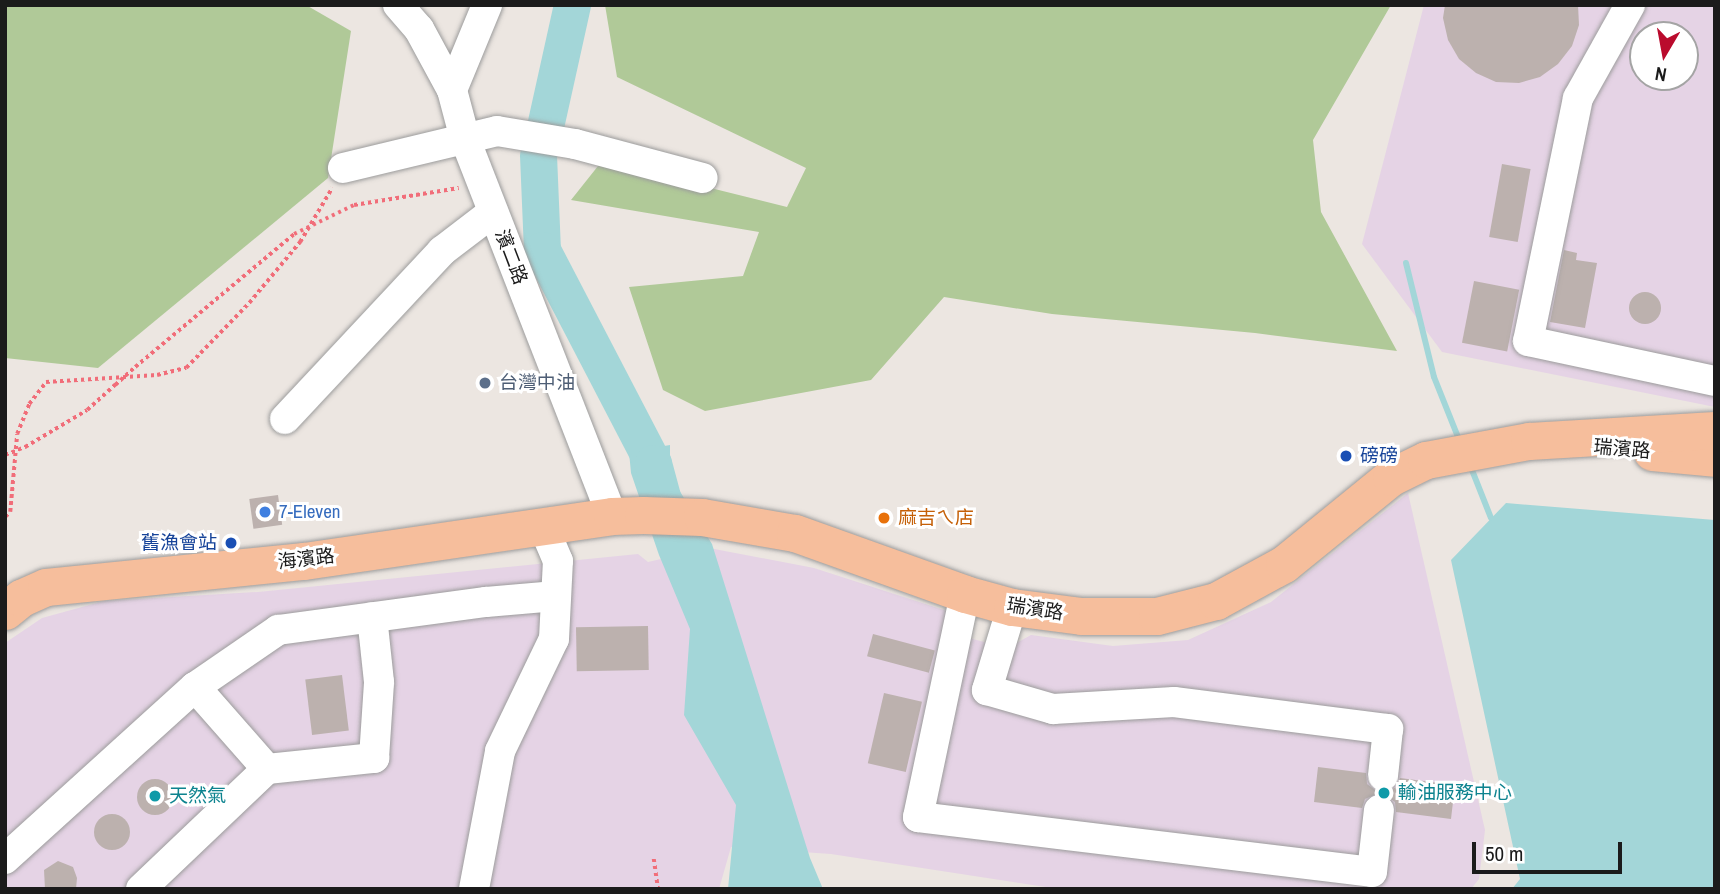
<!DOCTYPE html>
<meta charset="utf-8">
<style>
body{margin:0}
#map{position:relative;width:1720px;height:894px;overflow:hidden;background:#ece6e1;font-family:"Archivo Narrow","Noto Sans TC",sans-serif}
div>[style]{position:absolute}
.industrial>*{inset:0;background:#e5d3e5}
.forest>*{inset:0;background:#b0c998}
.water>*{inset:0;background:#a3d6d8}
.stream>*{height:6px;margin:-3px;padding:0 3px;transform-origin:3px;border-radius:3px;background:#a3d6d8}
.river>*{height:37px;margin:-18.5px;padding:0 18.5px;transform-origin:18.5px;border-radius:18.5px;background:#a3d6d8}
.building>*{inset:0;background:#bcb1ae;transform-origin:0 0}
.round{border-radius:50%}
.path>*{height:3.5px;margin-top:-1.75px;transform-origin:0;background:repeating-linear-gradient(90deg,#f16d79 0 3.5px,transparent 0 7px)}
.roads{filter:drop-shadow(0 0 2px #9c9c9c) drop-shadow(0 0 2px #9c9c9c)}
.minor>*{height:30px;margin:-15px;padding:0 15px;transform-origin:15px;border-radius:15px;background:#fff}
.major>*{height:37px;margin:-18.5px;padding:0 18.5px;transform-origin:18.5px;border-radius:18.5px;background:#f6be9c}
.path-bridge>*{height:3.5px;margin-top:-1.75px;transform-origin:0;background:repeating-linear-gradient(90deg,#f16d79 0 3.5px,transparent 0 7px)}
.dots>*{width:19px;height:19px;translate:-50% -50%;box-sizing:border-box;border:4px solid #fff;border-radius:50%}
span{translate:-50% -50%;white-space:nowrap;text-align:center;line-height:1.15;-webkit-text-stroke:6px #fff;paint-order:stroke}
.street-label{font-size:19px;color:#1b1b1b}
.service-label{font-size:19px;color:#4e5e75}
.left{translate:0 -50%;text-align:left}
.transit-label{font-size:19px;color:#164399}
.right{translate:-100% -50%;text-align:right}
.shop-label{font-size:19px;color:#366cbe}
.food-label{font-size:19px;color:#c56008}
.culture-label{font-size:19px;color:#0d838f}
.frame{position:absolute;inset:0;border:7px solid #1b1b1b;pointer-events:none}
.north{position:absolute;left:1629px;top:21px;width:70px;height:70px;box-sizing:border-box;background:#fff;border:2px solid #a4a4a4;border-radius:50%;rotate:190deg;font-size:19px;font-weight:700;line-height:28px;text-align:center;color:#1b1b1b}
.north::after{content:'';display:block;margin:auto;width:24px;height:32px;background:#ba0b2d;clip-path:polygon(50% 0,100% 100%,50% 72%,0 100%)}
.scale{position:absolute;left:1472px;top:842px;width:150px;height:32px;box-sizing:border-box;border:4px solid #1b1b1b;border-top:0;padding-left:9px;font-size:21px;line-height:24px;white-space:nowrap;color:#1b1b1b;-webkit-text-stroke:5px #fff;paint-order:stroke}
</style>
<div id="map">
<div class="industrial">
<i style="clip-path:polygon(evenodd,1424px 5px,1715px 5px,1715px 407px,1442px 352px,1362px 244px,1424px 5px,1643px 35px,1685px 35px,1685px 77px,1643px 77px,1643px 35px)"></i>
<i style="clip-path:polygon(1408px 493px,1485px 830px,1479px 879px,1471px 889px,1059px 889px,831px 854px,731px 847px,719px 889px,5px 889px,5px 643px,42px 618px,104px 601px,258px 592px,638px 554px,648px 562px,709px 548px,814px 568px,947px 611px,954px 634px,1007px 648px,1031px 635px,1113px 646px,1188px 640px,1271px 602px)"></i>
</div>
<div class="forest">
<i style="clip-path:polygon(5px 5px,306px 5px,351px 31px,328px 178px,98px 368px,5px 358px)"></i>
<i style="clip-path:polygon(605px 5px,1391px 5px,1313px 140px,1321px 212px,1397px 351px,1255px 333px,1052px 314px,944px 297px,871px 380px,705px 411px,663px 390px,629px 287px,743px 276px,759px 232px,571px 200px,602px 161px,787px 207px,806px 168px,617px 77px)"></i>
</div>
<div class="water">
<i style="clip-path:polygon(670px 445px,670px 475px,712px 544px,810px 858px,823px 889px,728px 889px,736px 805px,684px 715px,690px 629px,659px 555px,631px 473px,629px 452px)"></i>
<i style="clip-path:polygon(1506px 503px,1715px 520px,1715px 889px,1512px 889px,1520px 879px,1451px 560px)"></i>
</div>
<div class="stream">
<i style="left:1406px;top:263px;width:117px;rotate:76.2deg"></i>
<i style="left:1434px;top:377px;width:70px;rotate:68.2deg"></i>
<i style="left:1470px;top:465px;width:57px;rotate:68.4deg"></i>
</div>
<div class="river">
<i style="left:546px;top:122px;width:120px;rotate:-77.5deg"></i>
<i style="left:538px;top:155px;width:95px;rotate:87.6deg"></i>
<i style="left:542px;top:250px;width:240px;rotate:62.5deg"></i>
<i style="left:653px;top:463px;width:34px;rotate:75deg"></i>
</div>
<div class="building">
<i style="clip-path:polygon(1445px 5px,1578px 5px,1579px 25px,1572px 46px,1558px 64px,1540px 77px,1519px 83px,1496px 82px,1476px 73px,1459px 59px,1448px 40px,1443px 18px)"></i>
<i style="left:1502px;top:164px;width:29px;height:74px;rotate:10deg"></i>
<i style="clip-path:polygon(1564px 250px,1577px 253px,1576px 260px,1597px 263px,1585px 328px,1550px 322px)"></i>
<i style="left:1474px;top:281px;width:46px;height:63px;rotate:11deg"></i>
<i class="round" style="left:1629px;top:292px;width:32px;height:32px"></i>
<i style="left:278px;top:495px;width:30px;height:29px;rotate:82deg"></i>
<i style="left:648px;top:626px;width:44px;height:72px;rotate:89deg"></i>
<i style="left:873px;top:634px;width:64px;height:23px;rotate:15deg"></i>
<i style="left:342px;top:675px;width:56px;height:37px;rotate:83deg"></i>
<i style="left:884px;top:693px;width:39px;height:72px;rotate:13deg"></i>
<i style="clip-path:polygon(1318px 767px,1366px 773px,1367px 784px,1379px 793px,1365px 799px,1362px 808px,1314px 802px)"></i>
<i style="clip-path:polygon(1400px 778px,1455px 785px,1451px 819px,1396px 812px,1395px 802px,1383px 793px,1397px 787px)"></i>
<i class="round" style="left:137px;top:779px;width:36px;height:36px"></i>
<i class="round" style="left:94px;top:814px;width:36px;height:36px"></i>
<i style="clip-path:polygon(58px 861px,73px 867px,77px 878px,76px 889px,45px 889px,44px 870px)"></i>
</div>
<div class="path">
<i style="left:354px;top:205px;width:106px;rotate:-9.2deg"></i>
<i style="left:135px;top:367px;width:207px;rotate:-39.9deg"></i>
<i style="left:25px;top:447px;width:72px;rotate:-30.8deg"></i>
<i style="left:87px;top:410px;width:38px;rotate:-42deg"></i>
<i style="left:5px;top:517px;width:7px;rotate:-45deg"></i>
<i style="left:10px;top:512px;width:78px;rotate:-84.9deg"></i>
<i style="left:17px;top:434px;width:32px;rotate:-68deg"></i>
<i style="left:29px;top:404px;width:28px;rotate:-52deg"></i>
<i style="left:46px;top:382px;width:111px;rotate:-3.6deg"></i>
<i style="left:157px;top:375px;width:30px;rotate:-14deg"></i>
<i style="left:186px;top:368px;width:91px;rotate:-45.9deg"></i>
<i style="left:249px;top:303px;width:80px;rotate:-50.1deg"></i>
<i style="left:300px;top:242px;width:63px;rotate:-59.3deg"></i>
<i style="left:654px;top:859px;width:30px;rotate:82deg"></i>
</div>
<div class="roads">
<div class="minor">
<i style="left:398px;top:5px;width:32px;rotate:49deg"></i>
<i style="left:419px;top:29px;width:69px;rotate:61.6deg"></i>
<i style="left:452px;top:90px;width:51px;rotate:75.1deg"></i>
<i style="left:465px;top:139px;width:405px;rotate:68.7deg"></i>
<i style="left:1630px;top:5px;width:107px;rotate:119.2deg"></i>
<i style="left:1578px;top:98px;width:248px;rotate:101.6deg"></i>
<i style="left:1528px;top:341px;width:191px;rotate:12.1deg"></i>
<i style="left:452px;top:90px;width:92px;rotate:-67.6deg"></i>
<i style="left:343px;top:168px;width:158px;rotate:-13.5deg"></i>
<i style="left:497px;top:131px;width:79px;rotate:9.5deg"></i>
<i style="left:575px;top:144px;width:132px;rotate:14.9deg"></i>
<i style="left:285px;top:419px;width:230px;rotate:-46.9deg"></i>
<i style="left:442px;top:251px;width:64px;rotate:-37.4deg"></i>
<i style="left:965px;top:594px;width:228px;rotate:101.9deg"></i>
<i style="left:918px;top:817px;width:457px;rotate:6.9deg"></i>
<i style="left:1372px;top:872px;width:62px;rotate:-83.6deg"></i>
<i style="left:1012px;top:607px;width:87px;rotate:106.8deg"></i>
<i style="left:987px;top:690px;width:69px;rotate:16.1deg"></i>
<i style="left:1053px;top:709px;width:121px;rotate:-3.3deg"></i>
<i style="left:1174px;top:702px;width:216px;rotate:7.2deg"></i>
<i style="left:1388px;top:729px;width:47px;rotate:96.1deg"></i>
<i style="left:195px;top:687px;width:109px;rotate:48.7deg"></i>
<i style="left:267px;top:769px;width:108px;rotate:-5.9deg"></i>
<i style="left:374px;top:758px;width:76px;rotate:-86.2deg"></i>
<i style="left:379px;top:682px;width:65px;rotate:-96.1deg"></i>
<i style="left:5px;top:859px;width:256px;rotate:-42.2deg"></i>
<i style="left:195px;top:687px;width:101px;rotate:-34.5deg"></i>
<i style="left:278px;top:630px;width:210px;rotate:-7.7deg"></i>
<i style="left:486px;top:602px;width:70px;rotate:-4.9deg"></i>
<i style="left:141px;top:889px;width:174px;rotate:-43.6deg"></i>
<i style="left:474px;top:889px;width:140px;rotate:-79.3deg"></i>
<i style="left:500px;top:751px;width:124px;rotate:-64.3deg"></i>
<i style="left:554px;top:639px;width:78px;rotate:-87.1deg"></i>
<i style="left:558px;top:561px;width:39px;rotate:-113deg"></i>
</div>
<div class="major">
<i style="left:1652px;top:452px;width:63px;rotate:5.4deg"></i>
<i style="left:5px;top:611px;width:21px;rotate:-39deg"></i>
<i style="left:21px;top:598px;width:27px;rotate:-24deg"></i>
<i style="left:46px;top:587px;width:259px;rotate:-5.8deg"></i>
<i style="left:304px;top:561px;width:311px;rotate:-8.3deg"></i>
<i style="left:612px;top:516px;width:31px;rotate:-2deg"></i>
<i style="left:643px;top:515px;width:59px;rotate:1.9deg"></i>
<i style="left:702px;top:517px;width:94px;rotate:9.8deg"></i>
<i style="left:795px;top:533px;width:181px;rotate:19.7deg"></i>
<i style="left:965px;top:594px;width:49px;rotate:15.5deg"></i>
<i style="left:1012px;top:607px;width:70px;rotate:7.4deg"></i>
<i style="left:1081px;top:616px;width:76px"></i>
<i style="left:1157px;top:616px;width:61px;rotate:-14.3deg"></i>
<i style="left:1216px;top:601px;width:77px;rotate:-28.6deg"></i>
<i style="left:1284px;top:564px;width:138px;rotate:-39.1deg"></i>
<i style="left:1391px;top:477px;width:39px;rotate:-26deg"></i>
<i style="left:1426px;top:460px;width:105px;rotate:-10.5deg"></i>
<i style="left:1529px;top:441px;width:186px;rotate:-3.4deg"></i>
</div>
</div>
<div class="path-bridge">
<i style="left:294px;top:234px;width:67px;rotate:-25.8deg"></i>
<i style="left:115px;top:385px;width:27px;rotate:-42deg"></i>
<i style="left:5px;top:455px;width:22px;rotate:-22deg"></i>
</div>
<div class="dots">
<i style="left:485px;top:383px;background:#5c6f8a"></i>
<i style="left:1346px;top:456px;background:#1a4fb4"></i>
<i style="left:265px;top:512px;background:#3f7fe0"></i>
<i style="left:884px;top:518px;background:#e8710a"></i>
<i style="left:231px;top:543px;background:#1a4fb4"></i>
<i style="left:1384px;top:793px;background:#0f9aa8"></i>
<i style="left:155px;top:796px;background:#0f9aa8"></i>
</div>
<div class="street-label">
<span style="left:511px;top:257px;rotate:69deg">濱二路</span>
<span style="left:1622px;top:449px;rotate:5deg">瑞濱路</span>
<span style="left:306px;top:559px;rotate:-7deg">海濱路</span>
<span style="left:1035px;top:609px;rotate:9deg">瑞濱路</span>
</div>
<div class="service-label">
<span class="left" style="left:499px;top:383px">台灣中油</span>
</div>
<div class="transit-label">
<span class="left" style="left:1360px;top:456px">磅磅</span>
<span class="right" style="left:217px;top:543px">舊漁會站</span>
</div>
<div class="shop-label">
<span class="left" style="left:279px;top:512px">7-Eleven</span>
</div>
<div class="food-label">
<span class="left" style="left:898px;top:518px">麻吉ㄟ店</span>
</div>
<div class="culture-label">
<span class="left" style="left:1398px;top:793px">輸油服務中心</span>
<span class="left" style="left:169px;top:796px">天然氣</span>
</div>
<div class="frame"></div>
<div class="north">N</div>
<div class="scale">50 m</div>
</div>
